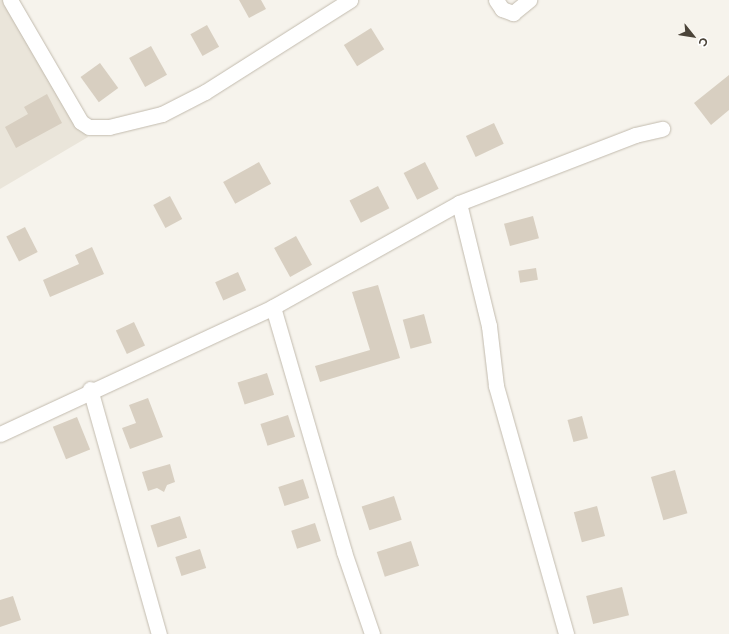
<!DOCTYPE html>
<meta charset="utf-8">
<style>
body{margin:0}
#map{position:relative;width:729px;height:634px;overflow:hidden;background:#f6f3ec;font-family:Montserrat,sans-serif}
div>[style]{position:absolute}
.residential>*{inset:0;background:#eae5da}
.building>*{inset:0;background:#d8cfc1;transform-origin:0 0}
.roads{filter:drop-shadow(0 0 1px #c2bbae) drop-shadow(0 0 1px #c2bbae)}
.minor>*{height:15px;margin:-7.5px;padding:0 7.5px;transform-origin:7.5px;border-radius:7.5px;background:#fff}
span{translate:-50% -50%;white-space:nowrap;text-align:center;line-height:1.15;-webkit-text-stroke:4px #fff;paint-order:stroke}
.north{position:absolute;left:673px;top:16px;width:40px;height:40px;-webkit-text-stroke:3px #fff;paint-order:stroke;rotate:120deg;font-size:11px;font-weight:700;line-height:16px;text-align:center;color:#4b4439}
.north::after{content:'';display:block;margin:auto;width:14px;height:18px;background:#4b4439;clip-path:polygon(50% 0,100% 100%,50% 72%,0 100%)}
</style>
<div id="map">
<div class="residential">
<i style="clip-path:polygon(0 0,14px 0,88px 137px,0 189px)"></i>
</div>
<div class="building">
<i style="clip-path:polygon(239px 0,261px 0,266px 9px,249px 18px)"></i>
<i style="left:207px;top:25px;width:25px;height:19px;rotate:61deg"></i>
<i style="left:371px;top:28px;width:25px;height:32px;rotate:58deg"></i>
<i style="left:151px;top:46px;width:33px;height:25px;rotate:61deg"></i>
<i style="left:100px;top:63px;width:31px;height:24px;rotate:54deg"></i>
<i style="clip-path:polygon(729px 75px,729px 110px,711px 125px,694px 103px)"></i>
<i style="clip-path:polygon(47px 94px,62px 123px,16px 148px,5px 127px,28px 114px,24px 107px)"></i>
<i style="left:494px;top:123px;width:23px;height:31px;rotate:65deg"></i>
<i style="left:259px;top:162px;width:25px;height:41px;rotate:61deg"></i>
<i style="left:425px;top:162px;width:30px;height:24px;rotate:63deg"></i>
<i style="left:378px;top:186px;width:25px;height:32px;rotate:63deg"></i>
<i style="left:170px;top:196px;width:26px;height:19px;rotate:62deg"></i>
<i style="left:533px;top:216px;width:23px;height:30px;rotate:75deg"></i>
<i style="left:25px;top:227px;width:28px;height:21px;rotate:63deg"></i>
<i style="left:296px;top:236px;width:33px;height:25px;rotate:61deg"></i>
<i style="clip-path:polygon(92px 247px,104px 274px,50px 297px,43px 280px,79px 264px,75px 255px)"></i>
<i style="left:536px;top:268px;width:12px;height:18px;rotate:81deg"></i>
<i style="left:238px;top:272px;width:20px;height:25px;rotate:66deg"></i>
<i style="clip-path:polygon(378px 285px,400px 358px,320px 382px,315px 366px,370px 350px,352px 292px)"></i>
<i style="left:424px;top:314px;width:30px;height:22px;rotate:75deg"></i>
<i style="left:134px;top:322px;width:26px;height:20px;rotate:65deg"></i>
<i style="left:267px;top:373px;width:23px;height:31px;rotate:72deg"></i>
<i style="clip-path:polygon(148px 398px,163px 437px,130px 449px,122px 428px,136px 423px,129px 405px)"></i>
<i style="left:288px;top:415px;width:23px;height:29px;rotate:72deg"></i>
<i style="left:582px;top:416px;width:23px;height:15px;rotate:75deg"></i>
<i style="left:77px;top:417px;width:35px;height:26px;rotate:68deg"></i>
<i style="clip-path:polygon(170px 464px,175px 482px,167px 485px,164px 492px,157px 488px,148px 491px,142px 472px)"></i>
<i style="left:675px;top:470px;width:45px;height:25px;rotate:74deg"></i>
<i style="left:303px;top:479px;width:20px;height:26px;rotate:72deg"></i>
<i style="left:394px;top:496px;width:25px;height:34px;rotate:72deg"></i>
<i style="left:597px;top:506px;width:31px;height:24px;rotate:75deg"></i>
<i style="left:180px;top:516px;width:23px;height:31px;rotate:72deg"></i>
<i style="left:315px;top:523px;width:19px;height:25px;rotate:72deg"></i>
<i style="left:411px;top:541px;width:26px;height:36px;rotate:72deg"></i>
<i style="left:200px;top:549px;width:20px;height:26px;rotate:72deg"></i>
<i style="left:622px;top:587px;width:29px;height:37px;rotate:76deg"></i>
<i style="clip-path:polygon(13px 596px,21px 620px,0 627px,0 600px)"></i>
</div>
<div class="roads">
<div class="minor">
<i style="left:10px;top:0;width:141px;rotate:59.8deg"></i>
<i style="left:81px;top:122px;width:9px;rotate:32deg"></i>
<i style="left:89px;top:127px;width:20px"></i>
<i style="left:109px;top:127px;width:55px;rotate:-13.8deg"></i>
<i style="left:162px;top:114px;width:48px;rotate:-27.1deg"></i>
<i style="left:205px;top:92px;width:172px;rotate:-32.4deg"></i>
<i style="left:496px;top:0;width:11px;rotate:56deg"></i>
<i style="left:502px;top:9px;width:12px;rotate:20deg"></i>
<i style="left:513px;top:13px;width:21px;rotate:-39deg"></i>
<i style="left:459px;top:203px;width:127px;rotate:76.3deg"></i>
<i style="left:489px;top:326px;width:60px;rotate:83.3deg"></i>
<i style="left:496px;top:386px;width:258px;rotate:74.2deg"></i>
<i style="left:273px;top:307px;width:255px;rotate:73.8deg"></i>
<i style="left:344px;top:552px;width:87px;rotate:71.1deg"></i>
<i style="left:90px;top:389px;width:255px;rotate:74.3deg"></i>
<i style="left:0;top:434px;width:301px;rotate:-24.9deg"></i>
<i style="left:273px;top:307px;width:213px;rotate:-29.2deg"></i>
<i style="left:459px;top:203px;width:189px;rotate:-21.1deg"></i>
<i style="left:635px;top:135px;width:28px;rotate:-13deg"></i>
</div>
</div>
<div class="north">С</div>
</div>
